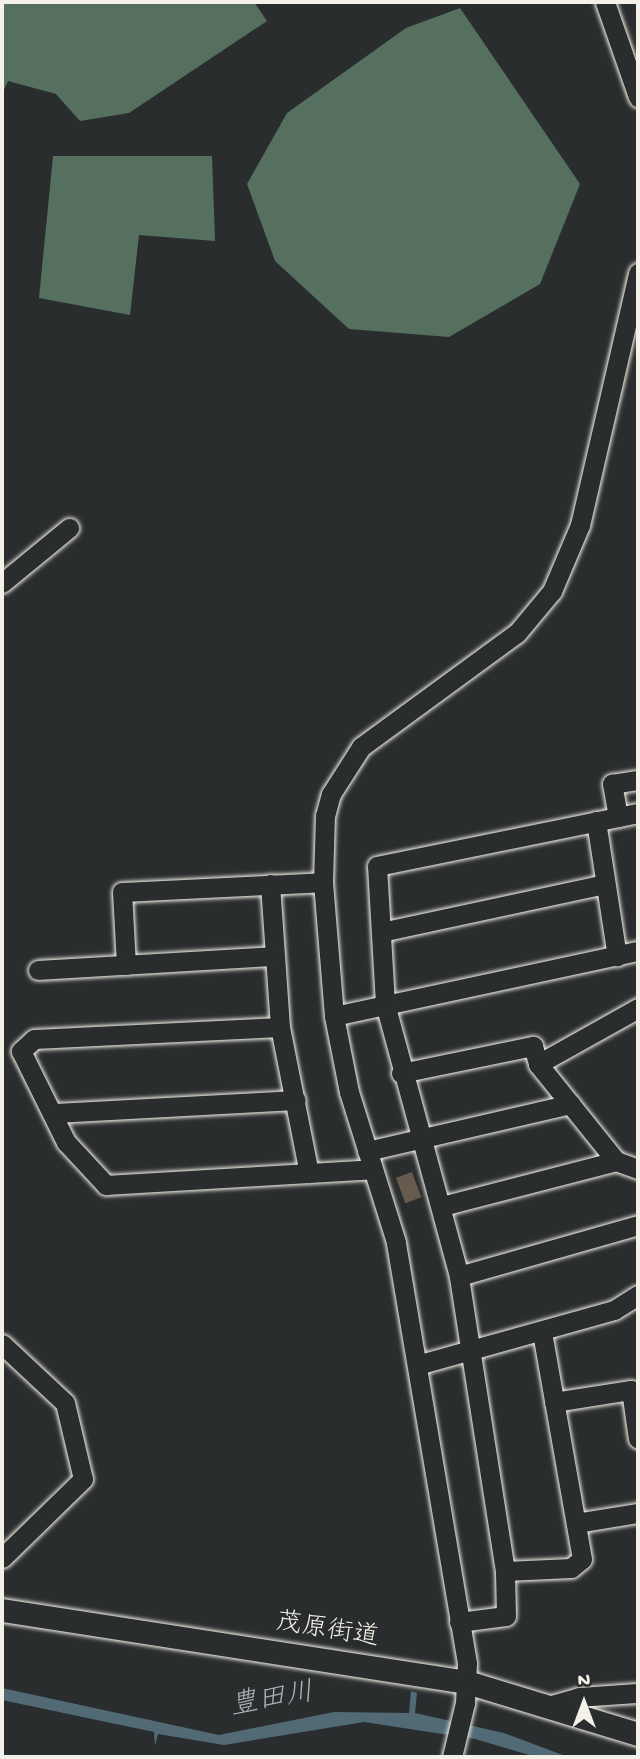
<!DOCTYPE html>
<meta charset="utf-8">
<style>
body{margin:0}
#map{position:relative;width:640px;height:1759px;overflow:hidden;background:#2a2d2e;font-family:"Gochi Hand","Klee One",sans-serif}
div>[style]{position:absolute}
.green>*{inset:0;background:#55705f}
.water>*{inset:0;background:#526a76}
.building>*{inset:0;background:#675a4e;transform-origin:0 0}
.roads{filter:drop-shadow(0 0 2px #f4f1e8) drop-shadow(0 0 2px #f4f1e8)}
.minor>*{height:19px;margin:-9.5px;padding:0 9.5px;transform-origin:9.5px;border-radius:9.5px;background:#2a2d2e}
.major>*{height:23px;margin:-11.5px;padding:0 11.5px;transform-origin:11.5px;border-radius:11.5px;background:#2a2d2e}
span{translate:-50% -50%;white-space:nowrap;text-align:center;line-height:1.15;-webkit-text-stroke:5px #2a2d2e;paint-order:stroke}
.street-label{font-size:26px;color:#f4f1e8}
.water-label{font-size:28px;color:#abb4b5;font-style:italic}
.frame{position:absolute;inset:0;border:4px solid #f4f1e8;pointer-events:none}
.north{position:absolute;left:549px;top:1668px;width:70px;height:70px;-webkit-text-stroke:5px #2a2d2e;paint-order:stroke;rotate:0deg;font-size:19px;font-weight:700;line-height:28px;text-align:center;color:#f4f1e8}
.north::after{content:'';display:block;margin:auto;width:24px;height:32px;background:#f4f1e8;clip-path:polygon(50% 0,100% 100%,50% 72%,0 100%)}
</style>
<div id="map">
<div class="green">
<i style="clip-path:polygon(2px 2px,254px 2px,267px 21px,129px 113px,80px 121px,56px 94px,8px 81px,2px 94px)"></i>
<i style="clip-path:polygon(460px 8px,580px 184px,540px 284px,449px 337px,349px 329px,275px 261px,247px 184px,287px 113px,406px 28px)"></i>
<i style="clip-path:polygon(53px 156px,212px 156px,215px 241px,139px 235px,130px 315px,39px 298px)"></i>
</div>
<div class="water">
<i style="clip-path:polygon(2px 1688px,219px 1735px,334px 1712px,409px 1713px,411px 1691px,417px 1693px,415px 1713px,504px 1733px,568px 1757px,536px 1757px,475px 1739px,364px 1722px,224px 1745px,158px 1734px,155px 1746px,154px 1732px,2px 1700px)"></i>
</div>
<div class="building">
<i style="left:412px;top:1172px;width:27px;height:17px;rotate:70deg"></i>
</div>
<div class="roads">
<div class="minor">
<i style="left:605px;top:2px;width:101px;rotate:70.8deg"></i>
<i style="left:2px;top:583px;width:87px;rotate:-39.4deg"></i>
<i style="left:618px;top:817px;width:34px;rotate:-100deg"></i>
<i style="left:612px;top:784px;width:26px;rotate:-9deg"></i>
<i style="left:596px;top:821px;width:137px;rotate:81.2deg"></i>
<i style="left:270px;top:884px;width:143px;rotate:86deg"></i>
<i style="left:280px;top:1027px;width:149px;rotate:78.8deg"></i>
<i style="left:381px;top:932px;width:229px;rotate:-12.1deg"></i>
<i style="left:126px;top:965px;width:73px;rotate:-93.1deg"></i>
<i style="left:122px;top:892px;width:201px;rotate:-2.8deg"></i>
<i style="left:38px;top:970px;width:233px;rotate:-3.4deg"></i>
<i style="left:334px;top:1016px;width:311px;rotate:-12.1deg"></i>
<i style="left:280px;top:1027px;width:246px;rotate:177.2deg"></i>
<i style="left:34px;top:1039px;width:18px;rotate:137deg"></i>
<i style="left:21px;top:1051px;width:102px;rotate:63.7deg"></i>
<i style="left:66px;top:1142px;width:59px;rotate:47.1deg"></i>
<i style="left:106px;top:1185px;width:266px;rotate:-3.4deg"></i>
<i style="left:538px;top:1064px;width:115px;rotate:-29.2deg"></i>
<i style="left:401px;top:1073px;width:135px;rotate:-11.6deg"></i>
<i style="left:533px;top:1046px;width:19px;rotate:74deg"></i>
<i style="left:538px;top:1064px;width:124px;rotate:51.2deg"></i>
<i style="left:55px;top:1113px;width:241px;rotate:-3.1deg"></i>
<i style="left:367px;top:1151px;width:209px;rotate:-13deg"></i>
<i style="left:442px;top:1206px;width:180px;rotate:-14.5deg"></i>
<i style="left:616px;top:1161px;width:23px;rotate:20deg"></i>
<i style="left:459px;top:1276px;width:186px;rotate:-15.9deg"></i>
<i style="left:2px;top:1344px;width:86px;rotate:43.1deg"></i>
<i style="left:65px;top:1403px;width:78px;rotate:76.7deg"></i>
<i style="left:83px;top:1479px;width:113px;rotate:135.7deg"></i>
<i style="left:417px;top:1365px;width:205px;rotate:-15.6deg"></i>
<i style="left:614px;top:1310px;width:28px;rotate:-32deg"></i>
<i style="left:554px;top:1402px;width:78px;rotate:-8.9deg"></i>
<i style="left:631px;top:1390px;width:49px;rotate:81.9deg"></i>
<i style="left:576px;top:1523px;width:63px;rotate:-9.2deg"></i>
<i style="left:505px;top:1571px;width:66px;rotate:-2.6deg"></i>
<i style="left:571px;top:1568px;width:14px;rotate:-39deg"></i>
<i style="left:582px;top:1559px;width:230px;rotate:-100deg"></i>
<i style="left:459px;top:1622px;width:47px;rotate:-7.3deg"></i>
<i style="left:506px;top:1616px;width:45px;rotate:-91.3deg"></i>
<i style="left:505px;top:1571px;width:299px;rotate:-98.9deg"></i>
<i style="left:459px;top:1276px;width:282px;rotate:-105.2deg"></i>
<i style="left:385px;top:1004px;width:138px;rotate:-93.3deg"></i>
<i style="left:377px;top:866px;width:266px;rotate:-11.5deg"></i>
<i style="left:545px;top:1707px;width:35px;rotate:-16deg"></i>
<i style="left:579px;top:1697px;width:59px;rotate:-3.9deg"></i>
<i style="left:452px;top:1757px;width:56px;rotate:-76.5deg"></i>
<i style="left:465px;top:1703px;width:40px;rotate:-87.1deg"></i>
<i style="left:467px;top:1663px;width:427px;rotate:-99.6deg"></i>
<i style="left:396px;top:1242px;width:157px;rotate:-107.4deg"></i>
<i style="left:349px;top:1092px;width:77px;rotate:-101.2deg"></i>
<i style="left:334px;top:1016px;width:134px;rotate:-94.7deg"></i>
<i style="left:323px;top:882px;width:66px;rotate:-88.3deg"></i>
<i style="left:325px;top:816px;width:23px;rotate:-75deg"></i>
<i style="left:331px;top:794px;width:56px;rotate:-57.4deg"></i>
<i style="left:361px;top:747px;width:193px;rotate:-36.2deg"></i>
<i style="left:517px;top:633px;width:55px;rotate:-50.2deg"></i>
<i style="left:552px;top:591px;width:72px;rotate:-67deg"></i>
<i style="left:580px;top:525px;width:259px;rotate:-77deg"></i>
</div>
<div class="major">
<i style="left:2px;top:1610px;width:471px;rotate:8.8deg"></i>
<i style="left:467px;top:1682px;width:179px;rotate:16.9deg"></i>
</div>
</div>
<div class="street-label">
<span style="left:327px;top:1632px;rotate:9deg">茂原街道</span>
</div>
<div class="water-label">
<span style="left:272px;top:1701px;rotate:-10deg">豊田川</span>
</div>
<div class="frame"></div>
<div class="north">N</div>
</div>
